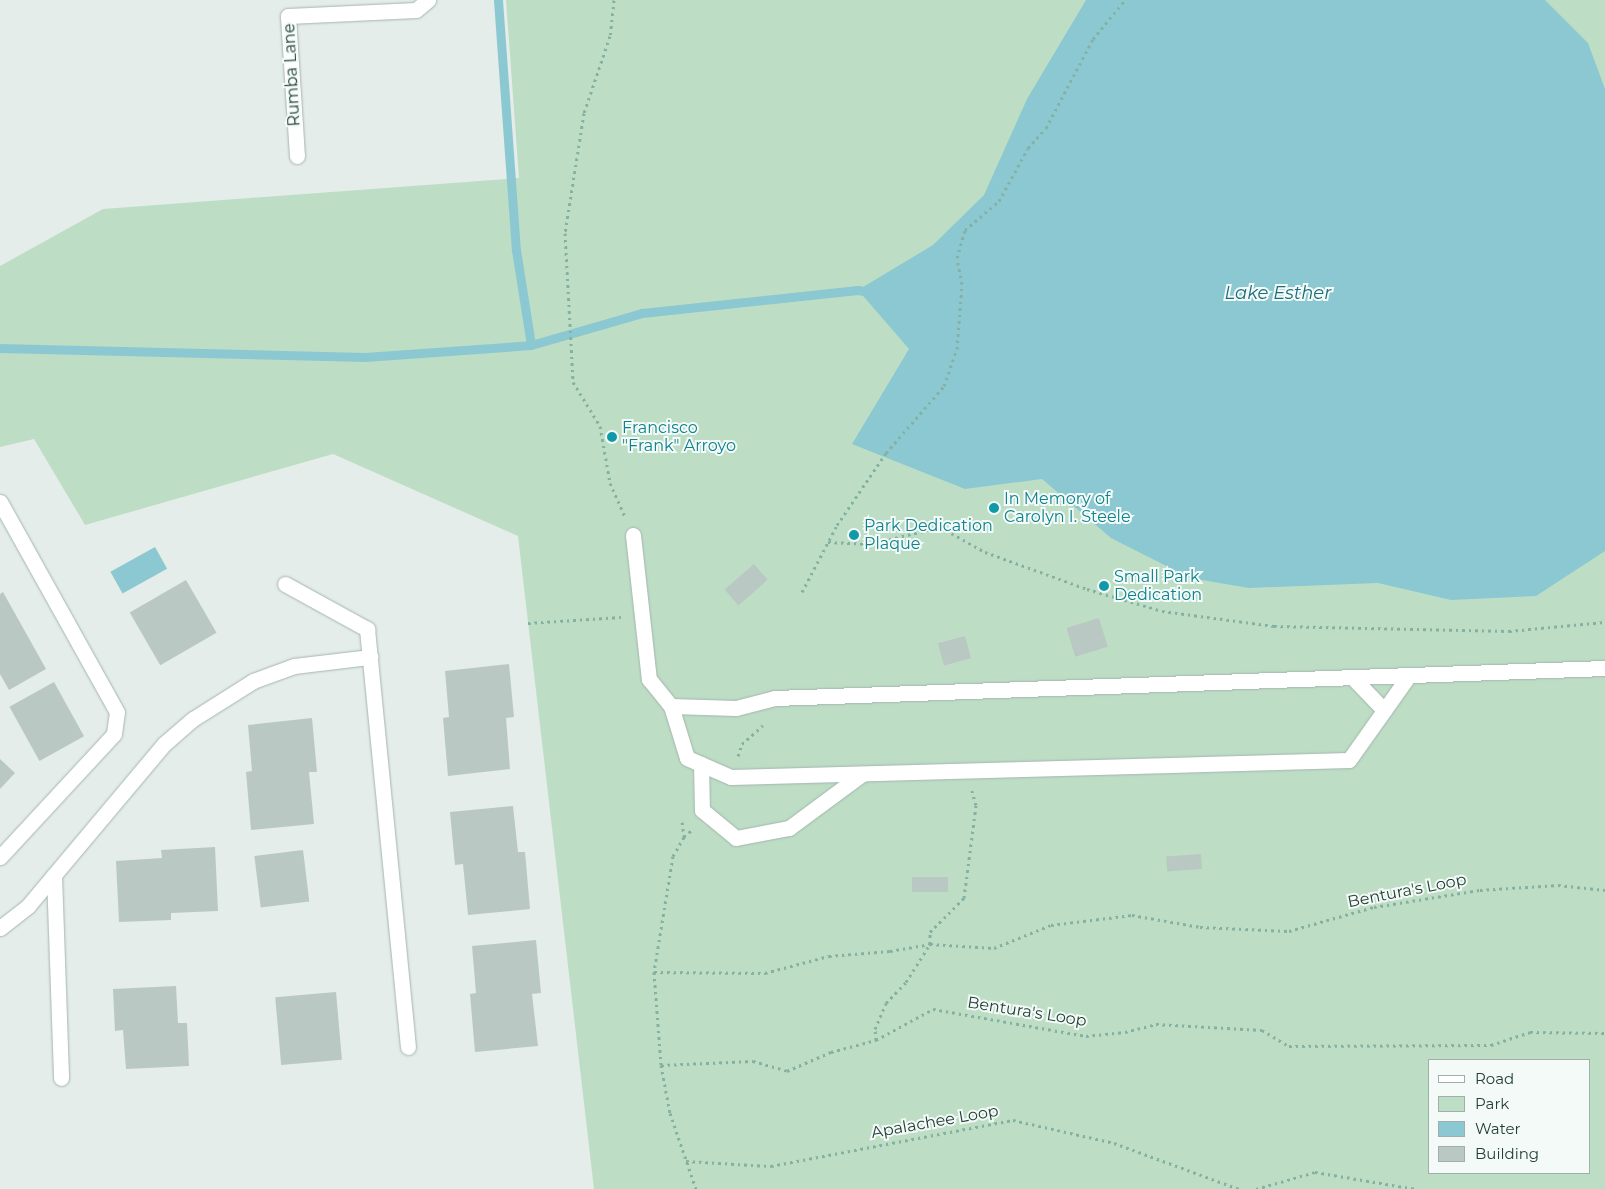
<!DOCTYPE html>
<style>
body{margin:0}
#map{position:relative;width:1605px;height:1189px;overflow:hidden;background:#e4ede9;font-family:Montserrat,sans-serif}
div>[style]{position:absolute}
.green>*{inset:0;background:#bddec5}
.water>*{inset:0;background:#8cc8d2;transform-origin:0 0}
.stream>*{height:9px;margin:-4.5px;padding:0 4.5px;transform-origin:4.5px;border-radius:4.5px;background:#8cc8d2}
.building>*{inset:0;background:#b9c8c2;transform-origin:0 0}
.path>*{height:3px;margin-top:-1.5px;transform-origin:0;background:repeating-linear-gradient(90deg,#84b1a2 0 2.5px,transparent 0 6.5px)}
.roads{filter:drop-shadow(0 0 1px #a6b5b0) drop-shadow(0 0 1px #a6b5b0)}
.minor>*{height:15px;margin:-7.5px;padding:0 7.5px;transform-origin:7.5px;border-radius:7.5px;background:#fff}
.dots>*{width:14px;height:14px;translate:-50% -50%;box-sizing:border-box;border:2px solid #f4faf7;border-radius:50%}
span{translate:-50% -50%;white-space:nowrap;text-align:center;line-height:1.15;-webkit-text-stroke:4px #f4faf7;paint-order:stroke}
.street-label{font-size:16px;color:#233f37}
.culture-label{font-size:16px;color:#0d838f}
.left{translate:0 -50%;text-align:left}
.water-label{font-size:18px;color:#1c6d7c;font-style:italic}
.legend{position:absolute;left:1428px;top:1059px;width:162px;height:115px;box-sizing:border-box;background:#f4faf7;border:1px solid #a0afaa;margin:0;padding:6px 9px;list-style:none;font-size:15px;color:#233f37}
.legend li{display:flex;align-items:center;gap:10px;height:25px}
.legend b{width:25px;border:1px solid #a0afaa}
</style>
<div id="map">
<div class="green">
<i style="clip-path:polygon(evenodd,506px 0,1605px 0,1605px 1189px,594px 1189px,518px 536px,333px 454px,85px 525px,34px 439px,0 447px,0 266px,103px 209px,519px 178px,506px 0,1429px 1060px,1589px 1060px,1589px 1173px,1429px 1173px,1429px 1060px)"></i>
</div>
<div class="water">
<i style="clip-path:polygon(1086px 0,1545px 0,1588px 43px,1605px 89px,1605px 551px,1536px 596px,1451px 600px,1378px 583px,1249px 588px,1190px 578px,1111px 538px,1042px 479px,965px 489px,852px 444px,909px 349px,858px 290px,933px 245px,984px 195px,1027px 99px)"></i>
<i style="left:155px;top:547px;width:25px;height:51px;rotate:61deg"></i>
</div>
<div class="stream">
<i style="left:498px;top:0;width:251px;rotate:85.9deg"></i>
<i style="left:516px;top:250px;width:96px;rotate:81deg"></i>
<i style="left:0;top:348px;width:365px;rotate:1.4deg"></i>
<i style="left:365px;top:357px;width:166px;rotate:-4.1deg"></i>
<i style="left:531px;top:345px;width:116px;rotate:-16.1deg"></i>
<i style="left:642px;top:313px;width:217px;rotate:-6.1deg"></i>
<i style="left:858px;top:290px;width:10px;rotate:11deg"></i>
</div>
<div class="building">
<i style="left:754px;top:564px;width:21px;height:39px;rotate:49deg"></i>
<i style="left:186px;top:580px;width:61px;height:65px;rotate:60deg"></i>
<i style="clip-path:polygon(3px 592px,46px 669px,9px 690px,0 674px,0 594px)"></i>
<i style="left:1099px;top:618px;width:30px;height:34px;rotate:73deg"></i>
<i style="left:965px;top:636px;width:23px;height:28px;rotate:75deg"></i>
<i style="clip-path:polygon(509px 664px,514px 717px,506px 718px,510px 769px,448px 776px,443px 718px,449px 717px,445px 671px)"></i>
<i style="left:54px;top:682px;width:62px;height:51px;rotate:61deg"></i>
<i style="clip-path:polygon(312px 718px,317px 772px,309px 772px,314px 824px,251px 830px,246px 772px,252px 771px,248px 725px)"></i>
<i style="clip-path:polygon(0 759px,15px 773px,0 789px)"></i>
<i style="clip-path:polygon(513px 806px,518px 852px,525px 852px,530px 909px,468px 915px,463px 864px,455px 865px,450px 812px)"></i>
<i style="clip-path:polygon(215px 847px,218px 911px,171px 913px,171px 920px,119px 922px,116px 861px,162px 858px,161px 850px)"></i>
<i style="left:303px;top:850px;width:52px;height:49px;rotate:83deg"></i>
<i style="left:1201px;top:854px;width:15px;height:35px;rotate:86deg"></i>
<i style="left:948px;top:877px;width:15px;height:36px;rotate:90deg"></i>
<i style="clip-path:polygon(536px 940px,541px 993px,532px 994px,538px 1046px,475px 1052px,470px 994px,476px 993px,472px 946px)"></i>
<i style="clip-path:polygon(176px 986px,178px 1023px,187px 1023px,189px 1066px,126px 1069px,123px 1030px,115px 1031px,113px 989px)"></i>
<i style="left:336px;top:992px;width:68px;height:61px;rotate:85deg"></i>
</div>
<div class="path">
<i style="left:614px;top:0;width:36px;rotate:96deg"></i>
<i style="left:610px;top:36px;width:81px;rotate:108.7deg"></i>
<i style="left:584px;top:113px;width:121px;rotate:99deg"></i>
<i style="left:565px;top:233px;width:149px;rotate:86.9deg"></i>
<i style="left:573px;top:382px;width:52px;rotate:58.5deg"></i>
<i style="left:600px;top:426px;width:58px;rotate:80deg"></i>
<i style="left:610px;top:483px;width:36px;rotate:66deg"></i>
<i style="left:828px;top:542px;width:42px;rotate:2.7deg"></i>
<i style="left:870px;top:544px;width:72px;rotate:-13.7deg"></i>
<i style="left:940px;top:527px;width:51px;rotate:29.1deg"></i>
<i style="left:985px;top:552px;width:109px;rotate:19.9deg"></i>
<i style="left:1087px;top:589px;width:78px;rotate:16.3deg"></i>
<i style="left:1162px;top:611px;width:113px;rotate:7.6deg"></i>
<i style="left:1274px;top:626px;width:235px;rotate:1.2deg"></i>
<i style="left:1509px;top:631px;width:96px;rotate:-5.4deg"></i>
<i style="left:802px;top:592px;width:76px;rotate:-62.4deg"></i>
<i style="left:837px;top:525px;width:87px;rotate:-55.8deg"></i>
<i style="left:886px;top:453px;width:89px;rotate:-49.1deg"></i>
<i style="left:944px;top:386px;width:39px;rotate:-71deg"></i>
<i style="left:957px;top:349px;width:65px;rotate:-85.6deg"></i>
<i style="left:962px;top:284px;width:26px;rotate:-101deg"></i>
<i style="left:957px;top:258px;width:29px;rotate:-74deg"></i>
<i style="left:965px;top:230px;width:45px;rotate:-40.5deg"></i>
<i style="left:999px;top:201px;width:60px;rotate:-61.3deg"></i>
<i style="left:1028px;top:148px;width:27px;rotate:-48deg"></i>
<i style="left:1046px;top:128px;width:101px;rotate:-62.2deg"></i>
<i style="left:1093px;top:39px;width:50px;rotate:-50.6deg"></i>
<i style="left:528px;top:623px;width:93px;rotate:-3.7deg"></i>
<i style="left:738px;top:756px;width:13px;rotate:-72deg"></i>
<i style="left:742px;top:744px;width:28px;rotate:-42deg"></i>
<i style="left:682px;top:822px;width:15px;rotate:82deg"></i>
<i style="left:684px;top:837px;width:22px;rotate:120deg"></i>
<i style="left:673px;top:856px;width:118px;rotate:99.3deg"></i>
<i style="left:654px;top:972px;width:93px;rotate:85.7deg"></i>
<i style="left:661px;top:1065px;width:49px;rotate:79.4deg"></i>
<i style="left:670px;top:1113px;width:80px;rotate:71.1deg"></i>
<i style="left:684px;top:837px;width:12px;rotate:-42deg"></i>
<i style="left:654px;top:972px;width:111px;rotate:0.5deg"></i>
<i style="left:765px;top:973px;width:66px;rotate:-14.9deg"></i>
<i style="left:829px;top:956px;width:61px;rotate:-4.7deg"></i>
<i style="left:890px;top:951px;width:41px;rotate:-9.9deg"></i>
<i style="left:930px;top:944px;width:64px;rotate:3.6deg"></i>
<i style="left:994px;top:948px;width:61px;rotate:-22deg"></i>
<i style="left:1051px;top:925px;width:82px;rotate:-7deg"></i>
<i style="left:1132px;top:915px;width:69px;rotate:10deg"></i>
<i style="left:1200px;top:927px;width:89px;rotate:2.6deg"></i>
<i style="left:1289px;top:931px;width:88px;rotate:-15.8deg"></i>
<i style="left:1374px;top:907px;width:107px;rotate:-9.1deg"></i>
<i style="left:1480px;top:890px;width:78px;rotate:-3.7deg"></i>
<i style="left:1558px;top:885px;width:47px;rotate:6.1deg"></i>
<i style="left:876px;top:1040px;width:11px;rotate:-95deg"></i>
<i style="left:875px;top:1029px;width:28px;rotate:-67deg"></i>
<i style="left:886px;top:1003px;width:29px;rotate:-46deg"></i>
<i style="left:906px;top:982px;width:45px;rotate:-57.7deg"></i>
<i style="left:930px;top:944px;width:12px;rotate:-90deg"></i>
<i style="left:930px;top:932px;width:48px;rotate:-45deg"></i>
<i style="left:964px;top:898px;width:94px;rotate:-82.6deg"></i>
<i style="left:976px;top:805px;width:15px;rotate:-106deg"></i>
<i style="left:661px;top:1065px;width:92px;rotate:-2.5deg"></i>
<i style="left:753px;top:1061px;width:35px;rotate:16deg"></i>
<i style="left:787px;top:1071px;width:48px;rotate:-23.4deg"></i>
<i style="left:831px;top:1052px;width:47px;rotate:-14.9deg"></i>
<i style="left:876px;top:1040px;width:65px;rotate:-28.5deg"></i>
<i style="left:933px;top:1009px;width:155px;rotate:10deg"></i>
<i style="left:1086px;top:1036px;width:39px;rotate:-6deg"></i>
<i style="left:1125px;top:1032px;width:32px;rotate:-14deg"></i>
<i style="left:1156px;top:1024px;width:106px;rotate:3.2deg"></i>
<i style="left:1262px;top:1030px;width:31px;rotate:31deg"></i>
<i style="left:1289px;top:1046px;width:202px;rotate:-0.3deg"></i>
<i style="left:1491px;top:1045px;width:41px;rotate:-18.4deg"></i>
<i style="left:1530px;top:1032px;width:75px;rotate:0.8deg"></i>
<i style="left:686px;top:1161px;width:85px;rotate:3.4deg"></i>
<i style="left:771px;top:1166px;width:246px;rotate:-10.8deg"></i>
<i style="left:1013px;top:1120px;width:104px;rotate:12.8deg"></i>
<i style="left:1114px;top:1143px;width:133px;rotate:20.2deg"></i>
<i style="left:1256px;top:1189px;width:61px;rotate:-16.1deg"></i>
<i style="left:1315px;top:1172px;width:101px;rotate:9.6deg"></i>
</div>
<div class="roads">
<div class="minor">
<i style="left:297px;top:156px;width:140px;rotate:-93.7deg"></i>
<i style="left:288px;top:16px;width:128px;rotate:-2.7deg"></i>
<i style="left:416px;top:10px;width:16px;rotate:-40deg"></i>
<i style="left:0;top:502px;width:240px;rotate:60.9deg"></i>
<i style="left:117px;top:712px;width:22px;rotate:98deg"></i>
<i style="left:114px;top:734px;width:168px;rotate:132.8deg"></i>
<i style="left:633px;top:535px;width:145px;rotate:83.7deg"></i>
<i style="left:649px;top:679px;width:35px;rotate:51deg"></i>
<i style="left:671px;top:706px;width:54px;rotate:72.9deg"></i>
<i style="left:687px;top:758px;width:48px;rotate:23.4deg"></i>
<i style="left:731px;top:777px;width:618px;rotate:-1.58deg"></i>
<i style="left:1349px;top:760px;width:100px;rotate:-54.7deg"></i>
<i style="left:285px;top:584px;width:94px;rotate:28.8deg"></i>
<i style="left:367px;top:629px;width:420px;rotate:84.4deg"></i>
<i style="left:1355px;top:680px;width:42px;rotate:46deg"></i>
<i style="left:671px;top:706px;width:65px;rotate:1.8deg"></i>
<i style="left:736px;top:708px;width:40px;rotate:-14.4deg"></i>
<i style="left:775px;top:698px;width:831px;rotate:-2.07deg"></i>
<i style="left:701px;top:764px;width:46px;rotate:88.8deg"></i>
<i style="left:702px;top:810px;width:44px;rotate:39.5deg"></i>
<i style="left:736px;top:838px;width:54px;rotate:-10.7deg"></i>
<i style="left:789px;top:828px;width:91px;rotate:-36.5deg"></i>
<i style="left:54px;top:875px;width:203px;rotate:88deg"></i>
<i style="left:0;top:928px;width:36px;rotate:-38deg"></i>
<i style="left:28px;top:906px;width:212px;rotate:-50deg"></i>
<i style="left:164px;top:744px;width:38px;rotate:-41deg"></i>
<i style="left:193px;top:719px;width:71px;rotate:-32.3deg"></i>
<i style="left:253px;top:681px;width:44px;rotate:-20.1deg"></i>
<i style="left:294px;top:666px;width:77px;rotate:-6.8deg"></i>
</div>
</div>
<div class="dots">
<i style="left:612px;top:437px;background:#0f9aa8"></i>
<i style="left:994px;top:508px;background:#0f9aa8"></i>
<i style="left:854px;top:535px;background:#0f9aa8"></i>
<i style="left:1104px;top:586px;background:#0f9aa8"></i>
</div>
<div class="street-label">
<span style="left:292px;top:75px;rotate:-93deg">Rumba Lane</span>
<span style="left:1407px;top:891px;rotate:-11deg">Bentura's Loop</span>
<span style="left:1027px;top:1012px;rotate:9deg">Bentura's Loop</span>
<span style="left:935px;top:1122px;rotate:-10deg">Apalachee Loop</span>
</div>
<div class="culture-label">
<span class="left" style="left:622px;top:437px">Francisco<br>"Frank" Arroyo</span>
<span class="left" style="left:1004px;top:508px">In Memory of<br>Carolyn I. Steele</span>
<span class="left" style="left:864px;top:535px">Park Dedication<br>Plaque</span>
<span class="left" style="left:1114px;top:586px">Small Park<br>Dedication</span>
</div>
<div class="water-label">
<span style="left:1278px;top:293px">Lake Esther</span>
</div>
<ul class="legend">
<li><b style="height:6px;background:#fff"></b>Road</li>
<li><b style="height:14px;background:#bddec5"></b>Park</li>
<li><b style="height:14px;background:#8cc8d2"></b>Water</li>
<li><b style="height:14px;background:#b9c8c2"></b>Building</li>
</ul>
</div>
